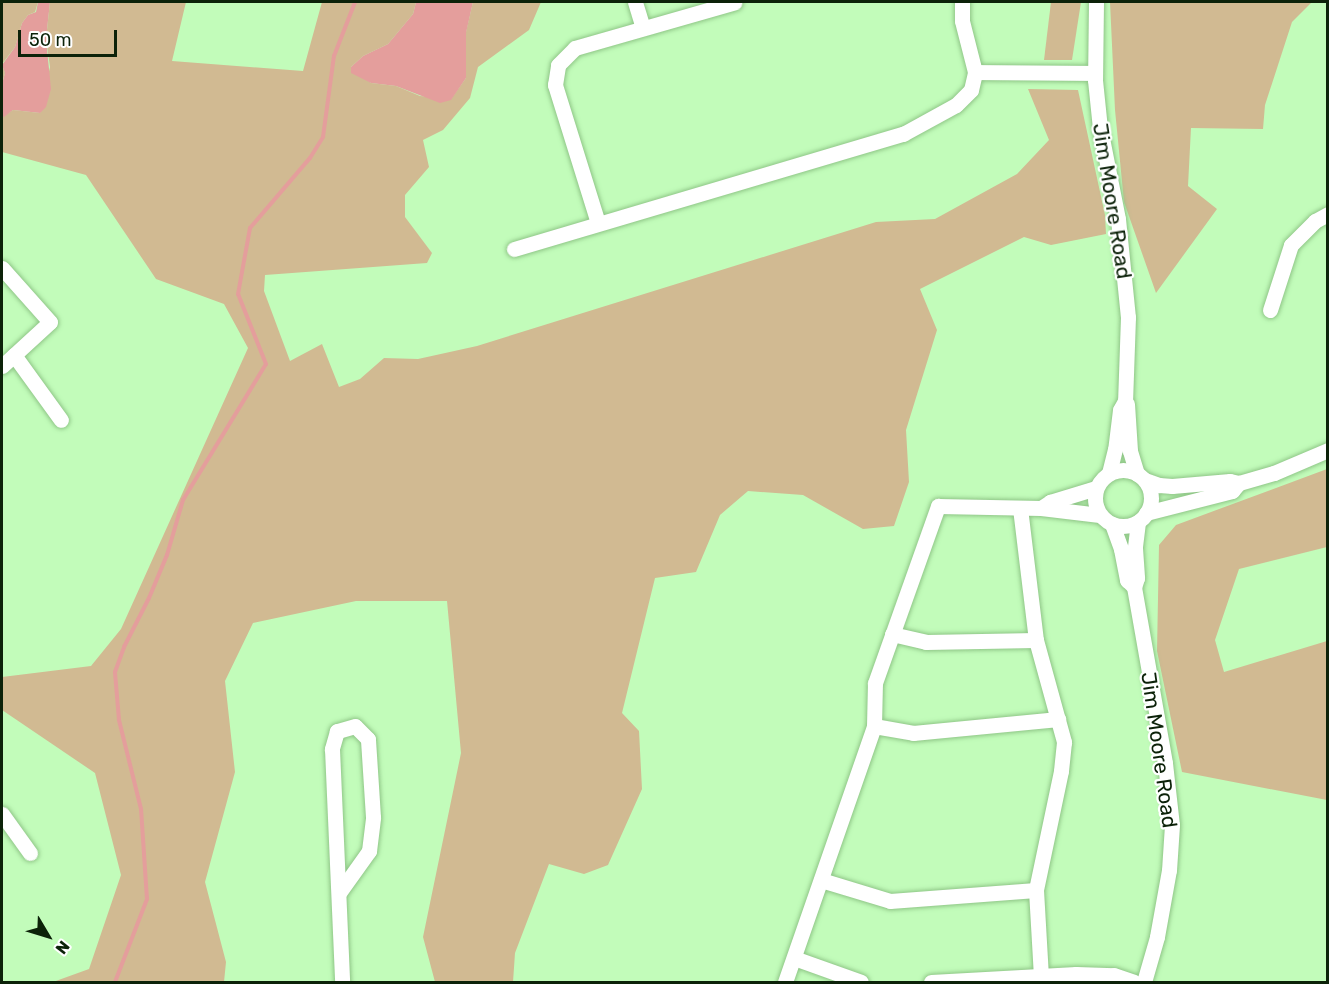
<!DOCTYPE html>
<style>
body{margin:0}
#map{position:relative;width:1329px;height:984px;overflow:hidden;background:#c2fcba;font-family:Rubik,sans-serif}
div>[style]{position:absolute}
.green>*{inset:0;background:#d1ba92}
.water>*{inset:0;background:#e49e9c}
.stream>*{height:4px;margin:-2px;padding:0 2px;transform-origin:2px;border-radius:2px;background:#e49e9c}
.roads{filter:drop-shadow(0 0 2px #8fc687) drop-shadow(0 0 2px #8fc687)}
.minor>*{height:15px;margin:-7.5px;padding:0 7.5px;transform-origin:7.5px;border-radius:7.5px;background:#fff}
.minor>.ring{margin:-7.5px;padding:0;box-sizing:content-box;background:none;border:15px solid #fff;border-radius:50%}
span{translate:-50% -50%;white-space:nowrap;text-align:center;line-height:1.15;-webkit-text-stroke:4.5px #fff;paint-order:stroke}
.street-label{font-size:21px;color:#0c2209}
.frame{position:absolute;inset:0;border:3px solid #0c2209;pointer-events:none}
.north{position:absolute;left:18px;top:906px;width:60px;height:60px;-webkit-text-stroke:4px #fff;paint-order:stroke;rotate:128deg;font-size:16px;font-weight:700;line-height:24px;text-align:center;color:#0c2209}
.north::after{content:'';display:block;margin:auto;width:21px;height:27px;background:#0c2209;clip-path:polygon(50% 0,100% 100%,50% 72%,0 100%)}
.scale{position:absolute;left:18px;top:30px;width:99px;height:27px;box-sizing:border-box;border:3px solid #0c2209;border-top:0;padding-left:8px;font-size:18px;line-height:21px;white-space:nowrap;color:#0c2209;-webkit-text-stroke:4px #fff;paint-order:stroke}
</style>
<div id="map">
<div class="green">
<i style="clip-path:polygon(2px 2px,38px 2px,35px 12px,28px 15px,22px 23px,15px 47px,2px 64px,5px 73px,2px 84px)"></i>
<i style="clip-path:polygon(50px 2px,186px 2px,172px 61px,303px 71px,322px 2px,416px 2px,413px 14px,388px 44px,363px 56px,351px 67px,371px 83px,396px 86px,420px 96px,451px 99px,466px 78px,466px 32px,473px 2px,541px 2px,529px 30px,478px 67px,470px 98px,443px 130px,423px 140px,429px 167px,405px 195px,405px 217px,432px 253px,427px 263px,265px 275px,264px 291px,290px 361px,322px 344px,339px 387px,360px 379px,384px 358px,418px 359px,477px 346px,876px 222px,935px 219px,1017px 174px,1049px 140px,1028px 89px,1078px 90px,1105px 215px,1106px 234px,1051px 245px,1024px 237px,920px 289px,937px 330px,906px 430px,909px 482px,894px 526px,863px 529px,803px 495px,748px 491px,720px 515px,696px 572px,655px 578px,622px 713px,639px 731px,642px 789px,608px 865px,584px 874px,549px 864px,515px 953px,513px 982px,435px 982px,423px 937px,461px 753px,447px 601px,356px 601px,253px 623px,225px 681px,235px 772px,205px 882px,226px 962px,224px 982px,53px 982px,89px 969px,121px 875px,95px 773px,2px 710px,2px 677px,91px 666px,121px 629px,248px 348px,224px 304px,156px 279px,86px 175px,2px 152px,2px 115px,4px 116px,13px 110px,40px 113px,50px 67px,46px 39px)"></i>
<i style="clip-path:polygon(1051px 2px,1081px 2px,1072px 60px,1044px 60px)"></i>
<i style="clip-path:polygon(1110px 2px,1312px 2px,1292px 22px,1265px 105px,1263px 129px,1191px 128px,1188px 186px,1217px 209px,1156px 293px,1124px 202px,1115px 110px)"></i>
<i style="clip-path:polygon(1327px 469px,1327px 547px,1239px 569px,1215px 640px,1224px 672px,1327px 641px,1327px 800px,1182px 772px,1157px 651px,1159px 545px,1176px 525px)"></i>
</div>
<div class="water">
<i style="clip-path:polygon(38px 2px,50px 2px,46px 39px,51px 89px,46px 107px,40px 113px,13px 110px,4px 117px,2px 115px,2px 84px,5px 73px,2px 65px,15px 47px,22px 23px,28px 15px,36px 12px)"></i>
<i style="clip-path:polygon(416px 2px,473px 2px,466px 33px,466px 78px,451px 100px,440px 103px,396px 86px,371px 83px,351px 73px,351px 67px,363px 56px,388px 44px,413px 14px)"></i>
</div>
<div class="stream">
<i style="left:115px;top:982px;width:89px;rotate:-68.9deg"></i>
<i style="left:147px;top:899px;width:90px;rotate:-93.8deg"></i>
<i style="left:141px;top:809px;width:92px;rotate:-103.9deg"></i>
<i style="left:119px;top:720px;width:48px;rotate:-94.8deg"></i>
<i style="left:115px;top:672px;width:27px;rotate:-70deg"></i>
<i style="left:124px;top:647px;width:55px;rotate:-63deg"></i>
<i style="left:149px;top:598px;width:47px;rotate:-67.3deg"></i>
<i style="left:167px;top:555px;width:57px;rotate:-73.8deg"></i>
<i style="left:183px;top:500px;width:159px;rotate:-58.6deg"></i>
<i style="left:266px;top:364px;width:75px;rotate:-111.8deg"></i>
<i style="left:238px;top:294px;width:67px;rotate:-79.7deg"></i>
<i style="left:250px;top:228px;width:92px;rotate:-49.4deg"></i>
<i style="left:310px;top:158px;width:25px;rotate:-58deg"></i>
<i style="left:323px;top:137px;width:82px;rotate:-82.3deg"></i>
<i style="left:334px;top:56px;width:58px;rotate:-68.7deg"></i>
</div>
<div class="roads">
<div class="minor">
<i style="left:635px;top:2px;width:27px;rotate:73deg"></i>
<i style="left:1096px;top:2px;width:78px;rotate:90.7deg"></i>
<i style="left:1095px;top:80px;width:48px;rotate:84.1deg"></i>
<i style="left:1100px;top:128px;width:93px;rotate:78.8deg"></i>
<i style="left:1118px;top:219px;width:99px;rotate:84.2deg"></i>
<i style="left:1128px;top:317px;width:84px;rotate:92deg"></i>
<i style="left:1125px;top:401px;width:10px;rotate:119deg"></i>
<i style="left:1120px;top:410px;width:39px;rotate:97deg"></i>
<i style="left:1115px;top:449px;width:25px;rotate:104deg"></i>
<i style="left:975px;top:72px;width:119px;rotate:0.5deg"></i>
<i style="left:598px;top:223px;width:145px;rotate:-107.3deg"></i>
<i style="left:555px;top:85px;width:20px;rotate:-81deg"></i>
<i style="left:558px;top:65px;width:24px;rotate:-45deg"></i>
<i style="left:575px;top:48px;width:166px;rotate:-16deg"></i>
<i style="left:514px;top:249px;width:406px;rotate:-16.5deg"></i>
<i style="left:903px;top:134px;width:60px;rotate:-28.7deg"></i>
<i style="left:956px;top:105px;width:21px;rotate:-45deg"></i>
<i style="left:971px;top:90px;width:18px;rotate:-77deg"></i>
<i style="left:975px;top:72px;width:53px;rotate:-104.3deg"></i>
<i style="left:962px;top:21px;width:19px;rotate:-90deg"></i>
<i style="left:2px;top:268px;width:72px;rotate:48.4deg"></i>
<i style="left:50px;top:322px;width:65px;rotate:137.5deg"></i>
<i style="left:1270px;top:310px;width:68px;rotate:-72.1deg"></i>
<i style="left:1291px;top:245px;width:34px;rotate:-45deg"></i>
<i style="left:1315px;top:221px;width:15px;rotate:-28deg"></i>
<i style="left:14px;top:355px;width:80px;rotate:54.1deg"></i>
<i style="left:1127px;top:404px;width:47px;rotate:86.3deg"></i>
<i style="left:1130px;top:451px;width:24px;rotate:73deg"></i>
<i class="ring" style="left:1095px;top:470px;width:41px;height:41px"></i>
<i style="left:1145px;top:480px;width:15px;rotate:20deg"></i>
<i style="left:1159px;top:485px;width:13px;rotate:4deg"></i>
<i style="left:1172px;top:486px;width:58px;rotate:-4.9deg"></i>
<i style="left:1230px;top:481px;width:9px;rotate:13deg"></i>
<i style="left:1020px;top:508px;width:133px;rotate:83.1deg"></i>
<i style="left:1036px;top:640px;width:106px;rotate:74.6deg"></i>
<i style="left:1064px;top:742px;width:29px;rotate:96deg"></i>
<i style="left:1061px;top:771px;width:122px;rotate:101.9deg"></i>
<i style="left:1036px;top:890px;width:86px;rotate:86.7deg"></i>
<i style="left:1041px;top:508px;width:11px;rotate:-34deg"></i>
<i style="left:1050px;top:502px;width:48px;rotate:-16.9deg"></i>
<i style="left:1146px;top:513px;width:89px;rotate:-14.3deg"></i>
<i style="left:1232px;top:491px;width:11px;rotate:-49deg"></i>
<i style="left:1239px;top:483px;width:36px;rotate:-16deg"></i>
<i style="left:1274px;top:473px;width:59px;rotate:-23.1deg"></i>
<i style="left:1138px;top:522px;width:26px;rotate:97deg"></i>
<i style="left:1135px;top:548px;width:30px;rotate:86deg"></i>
<i style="left:1137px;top:578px;width:9px;rotate:108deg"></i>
<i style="left:1134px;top:587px;width:179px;rotate:80deg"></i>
<i style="left:1165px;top:763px;width:62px;rotate:83.6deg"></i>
<i style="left:1172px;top:825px;width:45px;rotate:93.8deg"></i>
<i style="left:1169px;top:870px;width:68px;rotate:100.2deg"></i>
<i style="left:1157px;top:937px;width:47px;rotate:106.1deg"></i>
<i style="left:1112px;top:524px;width:27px;rotate:70deg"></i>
<i style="left:1121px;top:549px;width:32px;rotate:79deg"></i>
<i style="left:1127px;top:580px;width:10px;rotate:45deg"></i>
<i style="left:892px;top:634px;width:35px;rotate:13deg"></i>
<i style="left:926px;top:642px;width:110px;rotate:-1deg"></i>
<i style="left:874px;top:726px;width:40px;rotate:10deg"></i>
<i style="left:913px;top:733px;width:146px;rotate:-5.5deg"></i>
<i style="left:2px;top:814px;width:48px;rotate:54.3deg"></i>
<i style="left:821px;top:880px;width:72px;rotate:16.9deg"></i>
<i style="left:890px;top:901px;width:146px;rotate:-4.3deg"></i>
<i style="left:339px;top:893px;width:52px;rotate:-54.5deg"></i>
<i style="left:369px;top:851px;width:34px;rotate:-83deg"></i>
<i style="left:373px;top:817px;width:78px;rotate:-93.7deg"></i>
<i style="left:368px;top:739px;width:18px;rotate:-135deg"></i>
<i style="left:355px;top:726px;width:19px;rotate:164deg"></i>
<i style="left:337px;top:731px;width:19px;rotate:106deg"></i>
<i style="left:332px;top:749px;width:233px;rotate:87.5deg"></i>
<i style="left:794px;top:958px;width:71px;rotate:19.7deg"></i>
<i style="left:785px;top:982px;width:271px;rotate:-70.8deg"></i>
<i style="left:874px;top:726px;width:43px;rotate:-88.7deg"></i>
<i style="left:875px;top:683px;width:188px;rotate:-70.4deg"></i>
<i style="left:938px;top:506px;width:103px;rotate:1.1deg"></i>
<i style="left:1041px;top:508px;width:59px;rotate:6.8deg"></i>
<i style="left:931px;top:982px;width:145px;rotate:-3.2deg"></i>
<i style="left:1076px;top:974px;width:38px;rotate:2deg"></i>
<i style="left:1114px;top:975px;width:21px;rotate:19deg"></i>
</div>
</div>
<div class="street-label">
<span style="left:1112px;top:201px;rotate:81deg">Jim Moore Road</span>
<span style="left:1159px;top:750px;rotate:82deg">Jim Moore Road</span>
</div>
<div class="frame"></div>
<div class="north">N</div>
<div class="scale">50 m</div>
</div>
